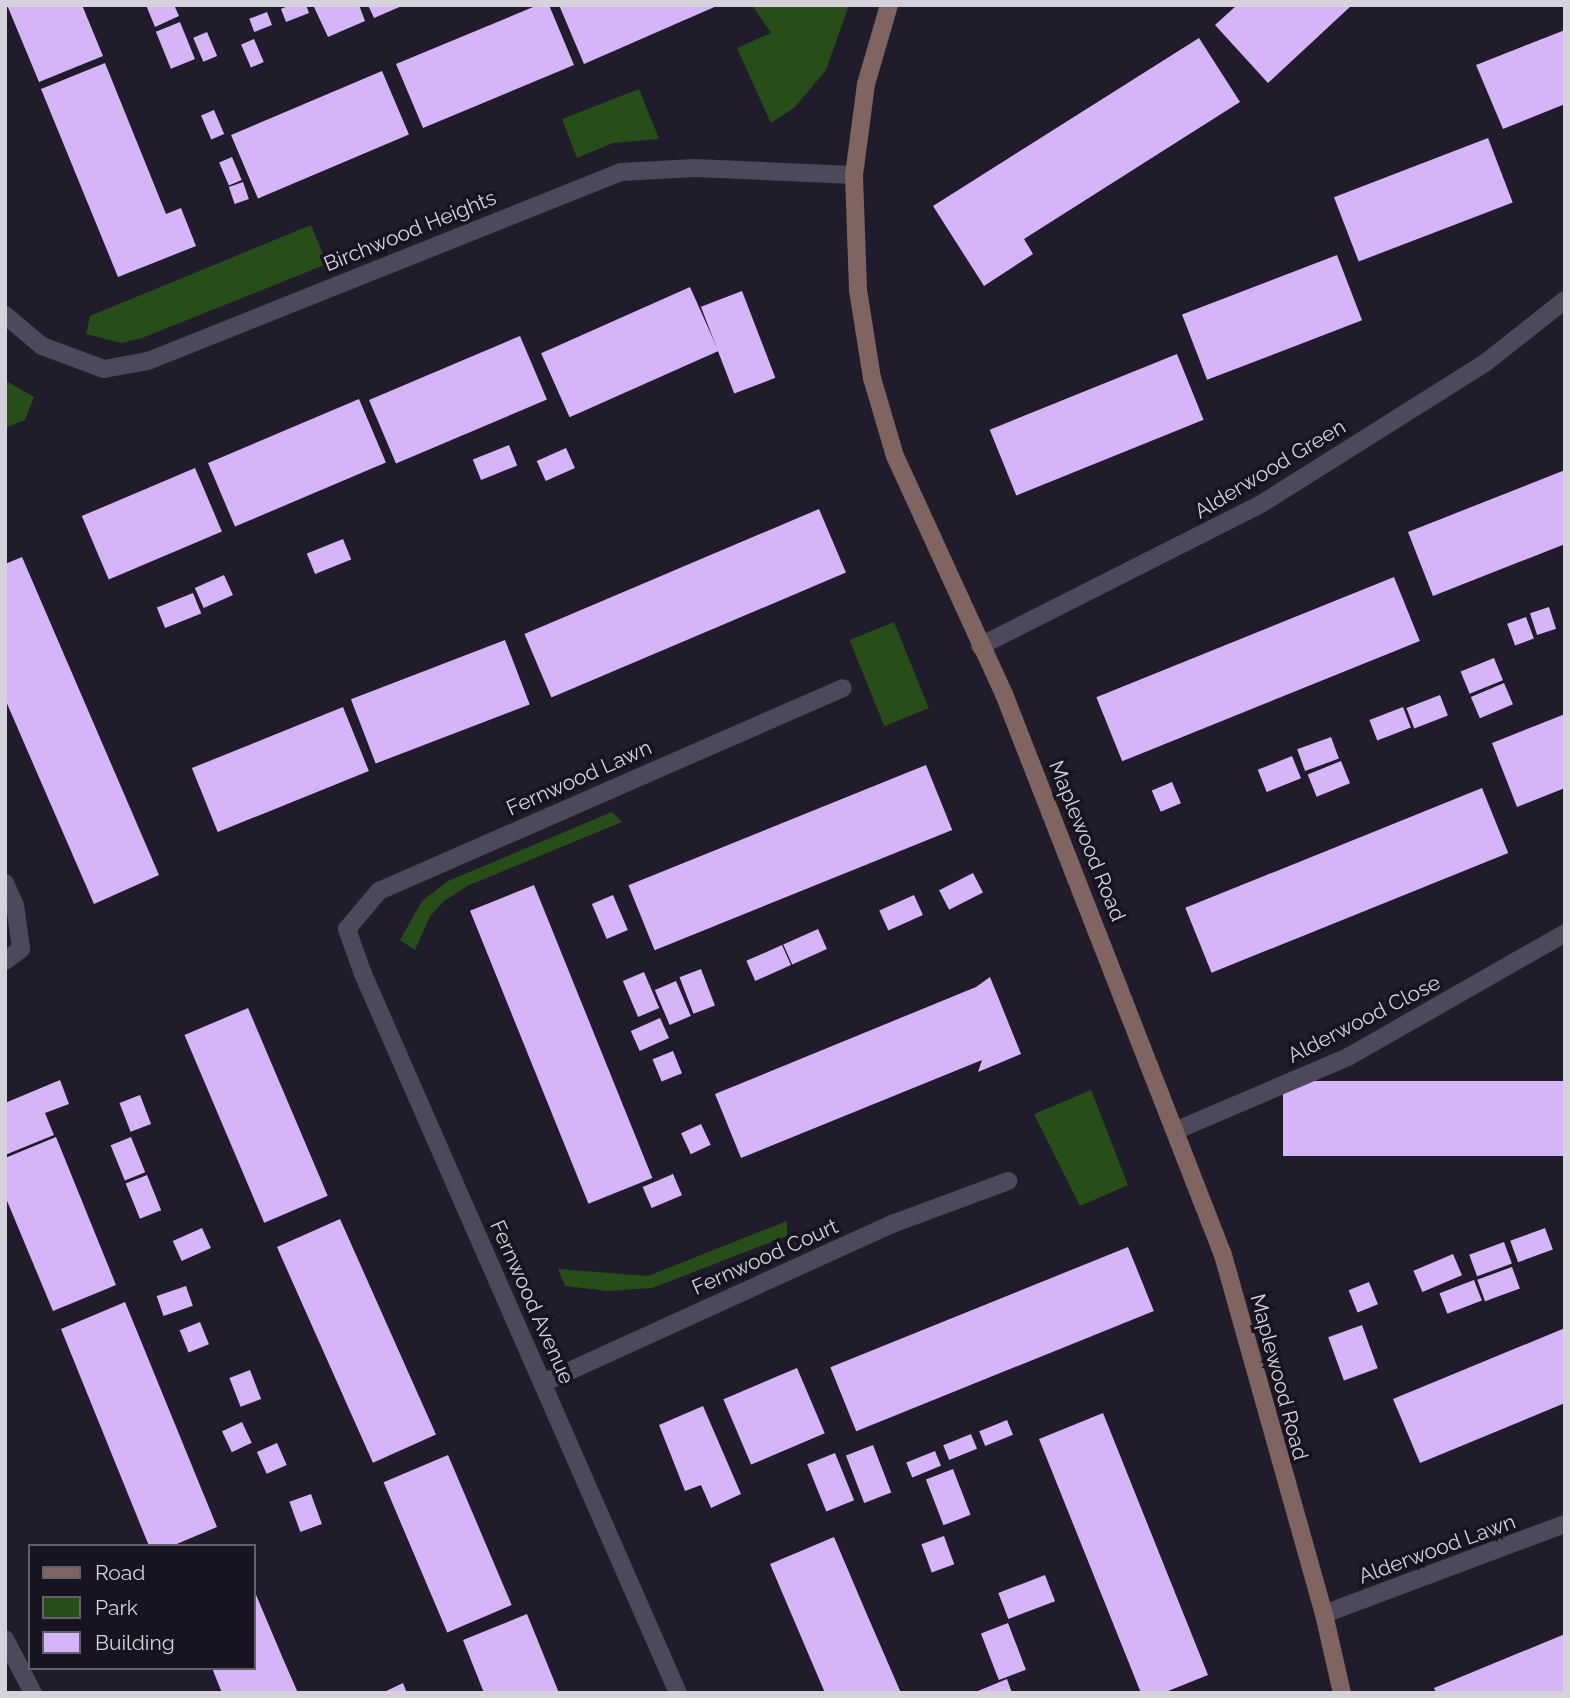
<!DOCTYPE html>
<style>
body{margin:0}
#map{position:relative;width:1570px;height:1698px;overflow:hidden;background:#211c2b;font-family:Raleway,sans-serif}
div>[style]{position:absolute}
.green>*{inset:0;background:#274e18;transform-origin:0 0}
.building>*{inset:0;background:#d6b4f8;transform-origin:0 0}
.street>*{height:18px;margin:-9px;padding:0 9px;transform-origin:9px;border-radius:9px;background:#4e495a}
.secondary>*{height:18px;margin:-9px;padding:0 9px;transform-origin:9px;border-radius:9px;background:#806462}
span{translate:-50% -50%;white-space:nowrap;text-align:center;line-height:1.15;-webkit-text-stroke:7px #181321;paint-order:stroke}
.street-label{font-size:21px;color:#d5d2dc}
.frame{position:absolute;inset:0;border:7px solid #d5d2dc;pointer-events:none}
.legend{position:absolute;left:28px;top:1544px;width:228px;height:126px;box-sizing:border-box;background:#181321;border:2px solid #645f6c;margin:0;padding:9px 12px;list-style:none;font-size:21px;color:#d5d2dc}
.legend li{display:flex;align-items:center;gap:14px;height:35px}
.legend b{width:35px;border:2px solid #645f6c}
</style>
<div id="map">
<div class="green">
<i style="clip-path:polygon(752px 5px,849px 5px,826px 70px,795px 107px,771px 123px,737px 48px,771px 33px)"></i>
<i style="clip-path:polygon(639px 89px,659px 139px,613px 143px,577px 158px,562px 119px)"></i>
<i style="clip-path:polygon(311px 225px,327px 264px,142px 338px,121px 343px,86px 334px,90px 316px)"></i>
<i style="clip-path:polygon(6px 381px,34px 397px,25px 420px,5px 428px)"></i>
<i style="left:894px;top:622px;width:93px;height:48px;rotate:68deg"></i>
<i style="clip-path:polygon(612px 812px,622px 822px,467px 886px,444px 901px,430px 916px,415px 950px,400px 940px,422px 901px,448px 881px)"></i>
<i style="clip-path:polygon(1091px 1090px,1128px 1185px,1080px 1206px,1034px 1114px)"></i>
<i style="clip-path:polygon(787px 1221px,787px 1236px,652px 1288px,608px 1291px,565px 1286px,558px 1269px,648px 1276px)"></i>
</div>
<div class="building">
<i style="clip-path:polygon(7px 5px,82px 5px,103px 56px,39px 82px)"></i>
<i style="clip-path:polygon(146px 5px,174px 5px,179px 16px,155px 27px)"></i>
<i style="clip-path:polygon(290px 5px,306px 5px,309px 13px,286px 22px,281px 9px)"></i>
<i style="clip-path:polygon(313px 5px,359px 5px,365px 21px,328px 37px)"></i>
<i style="clip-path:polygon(368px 5px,404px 5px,374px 18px)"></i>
<i style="clip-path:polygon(538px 5px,549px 5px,574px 65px,423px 128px,396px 64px)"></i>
<i style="clip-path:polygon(559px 5px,719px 5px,584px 64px)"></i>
<i style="clip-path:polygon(1237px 5px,1352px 5px,1268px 83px,1215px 25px)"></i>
<i style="left:267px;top:12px;width:14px;height:19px;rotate:69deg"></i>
<i style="left:180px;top:22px;width:40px;height:26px;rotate:68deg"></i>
<i style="clip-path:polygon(1565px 30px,1565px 104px,1503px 129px,1476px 65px)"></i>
<i style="left:207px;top:32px;width:26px;height:15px;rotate:67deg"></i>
<i style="clip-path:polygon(1199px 38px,1240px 102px,1024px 239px,1033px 254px,984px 286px,933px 206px)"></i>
<i style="left:254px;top:39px;width:25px;height:14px;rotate:67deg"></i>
<i style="clip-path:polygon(105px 63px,166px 214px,181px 208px,196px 246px,118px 277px,41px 89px)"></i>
<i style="left:382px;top:71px;width:69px;height:164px;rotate:67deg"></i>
<i style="left:214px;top:110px;width:26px;height:14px;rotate:67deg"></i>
<i style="left:1488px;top:138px;width:69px;height:165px;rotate:69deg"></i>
<i style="left:232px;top:157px;width:25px;height:14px;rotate:67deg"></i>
<i style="left:243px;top:182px;width:18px;height:15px;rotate:71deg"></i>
<i style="left:1337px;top:255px;width:70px;height:166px;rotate:69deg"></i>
<i style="left:690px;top:287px;width:70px;height:163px;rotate:66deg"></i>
<i style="left:742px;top:291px;width:93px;height:44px;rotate:69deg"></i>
<i style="left:520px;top:336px;width:69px;height:164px;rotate:67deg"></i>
<i style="left:1177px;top:354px;width:71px;height:202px;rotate:68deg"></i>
<i style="left:359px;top:399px;width:69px;height:164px;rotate:67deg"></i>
<i style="left:509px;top:445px;width:22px;height:39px;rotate:68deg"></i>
<i style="left:566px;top:448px;width:22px;height:32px;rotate:66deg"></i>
<i style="left:195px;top:468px;width:69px;height:123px;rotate:67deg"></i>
<i style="clip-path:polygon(1565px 470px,1565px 544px,1433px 596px,1408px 532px)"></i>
<i style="left:819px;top:509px;width:69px;height:320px;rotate:67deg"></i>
<i style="left:343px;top:539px;width:22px;height:39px;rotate:68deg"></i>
<i style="clip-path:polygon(22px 557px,159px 875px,94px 904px,5px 699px,5px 564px)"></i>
<i style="left:224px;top:575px;width:22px;height:32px;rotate:66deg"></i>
<i style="left:1394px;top:577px;width:69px;height:321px;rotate:68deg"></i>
<i style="left:193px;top:593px;width:22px;height:39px;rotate:68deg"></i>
<i style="left:1549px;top:607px;width:23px;height:20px;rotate:72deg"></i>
<i style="left:1526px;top:617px;width:23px;height:20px;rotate:70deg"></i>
<i style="left:505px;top:640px;width:69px;height:165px;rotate:69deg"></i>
<i style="left:1494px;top:658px;width:24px;height:36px;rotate:68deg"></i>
<i style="left:1504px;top:683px;width:23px;height:36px;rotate:67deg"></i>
<i style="left:1440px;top:695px;width:22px;height:36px;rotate:69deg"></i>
<i style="left:343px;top:707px;width:69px;height:163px;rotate:68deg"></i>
<i style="left:1403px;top:707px;width:22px;height:36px;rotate:69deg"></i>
<i style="clip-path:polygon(1565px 714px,1565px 788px,1517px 807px,1492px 743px)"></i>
<i style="left:1331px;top:737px;width:23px;height:36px;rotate:70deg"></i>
<i style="left:1292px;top:756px;width:24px;height:37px;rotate:68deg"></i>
<i style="left:1341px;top:761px;width:24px;height:36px;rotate:68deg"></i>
<i style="left:926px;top:765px;width:70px;height:321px;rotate:68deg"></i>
<i style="left:1172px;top:782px;width:23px;height:22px;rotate:67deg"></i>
<i style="left:1482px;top:788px;width:70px;height:320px;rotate:68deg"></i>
<i style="left:973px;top:873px;width:22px;height:38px;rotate:63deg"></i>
<i style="left:534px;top:885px;width:316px;height:69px;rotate:68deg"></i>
<i style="left:613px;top:895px;width:38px;height:23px;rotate:67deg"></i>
<i style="left:914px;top:895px;width:22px;height:38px;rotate:66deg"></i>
<i style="left:818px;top:929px;width:22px;height:38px;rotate:66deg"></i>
<i style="left:782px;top:945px;width:22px;height:39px;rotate:66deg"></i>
<i style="left:701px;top:969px;width:39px;height:23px;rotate:69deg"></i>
<i style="left:644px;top:972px;width:39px;height:23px;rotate:67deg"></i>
<i style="clip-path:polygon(990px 977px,1021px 1054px,978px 1072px,982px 1060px,741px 1158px,715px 1094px,976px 987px)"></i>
<i style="left:676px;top:981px;width:38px;height:23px;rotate:67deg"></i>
<i style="left:248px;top:1008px;width:204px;height:69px;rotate:67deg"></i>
<i style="left:660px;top:1018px;width:22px;height:32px;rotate:66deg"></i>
<i style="left:673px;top:1051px;width:24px;height:22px;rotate:68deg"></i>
<i style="clip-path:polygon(60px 1080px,69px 1104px,45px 1113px,54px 1135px,5px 1155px,5px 1103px)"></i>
<i style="left:1565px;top:1081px;width:75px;height:282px;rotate:90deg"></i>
<i style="left:140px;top:1095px;width:31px;height:22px;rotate:69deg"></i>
<i style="left:701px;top:1124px;width:23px;height:22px;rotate:65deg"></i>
<i style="clip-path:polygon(56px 1137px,116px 1285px,53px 1311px,5px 1196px,5px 1158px)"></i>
<i style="left:131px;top:1137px;width:38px;height:22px;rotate:68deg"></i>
<i style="left:673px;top:1174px;width:23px;height:33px;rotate:67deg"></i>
<i style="left:147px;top:1175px;width:38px;height:23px;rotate:68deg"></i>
<i style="left:340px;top:1219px;width:236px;height:69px;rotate:66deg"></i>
<i style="left:202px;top:1228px;width:22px;height:32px;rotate:66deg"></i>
<i style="left:1545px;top:1228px;width:23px;height:37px;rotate:70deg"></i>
<i style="left:1504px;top:1242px;width:23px;height:37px;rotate:70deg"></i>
<i style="left:1128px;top:1247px;width:69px;height:321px;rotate:68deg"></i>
<i style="left:1453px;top:1254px;width:23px;height:43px;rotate:67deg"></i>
<i style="left:1512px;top:1267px;width:23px;height:37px;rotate:70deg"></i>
<i style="left:1474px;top:1280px;width:22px;height:37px;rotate:69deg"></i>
<i style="left:1369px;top:1282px;width:24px;height:22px;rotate:68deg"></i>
<i style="left:186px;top:1286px;width:21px;height:31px;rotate:71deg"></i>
<i style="clip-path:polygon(125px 1302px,217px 1527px,172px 1546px,149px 1546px,61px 1329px)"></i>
<i style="left:200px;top:1322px;width:24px;height:22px;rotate:68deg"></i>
<i style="left:1362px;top:1325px;width:46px;height:36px;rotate:70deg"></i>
<i style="clip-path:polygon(1565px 1328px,1565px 1403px,1420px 1463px,1393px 1399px)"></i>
<i style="left:797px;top:1368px;width:71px;height:80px;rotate:67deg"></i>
<i style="left:250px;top:1370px;width:31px;height:22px;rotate:69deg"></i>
<i style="clip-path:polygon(703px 1406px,741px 1494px,711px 1508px,701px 1485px,685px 1491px,659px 1425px)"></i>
<i style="clip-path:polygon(1103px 1413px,1208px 1675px,1163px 1693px,1141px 1693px,1039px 1439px)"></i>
<i style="left:1007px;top:1420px;width:16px;height:30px;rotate:68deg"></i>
<i style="left:242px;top:1422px;width:23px;height:22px;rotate:65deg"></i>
<i style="left:971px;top:1434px;width:16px;height:30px;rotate:68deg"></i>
<i style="left:277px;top:1443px;width:24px;height:22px;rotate:66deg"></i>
<i style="left:873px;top:1445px;width:51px;height:29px;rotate:69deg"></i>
<i style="left:935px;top:1451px;width:16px;height:31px;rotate:68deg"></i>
<i style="left:835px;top:1453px;width:51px;height:30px;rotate:68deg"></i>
<i style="left:448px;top:1455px;width:163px;height:70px;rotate:67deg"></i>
<i style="left:953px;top:1469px;width:49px;height:29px;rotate:69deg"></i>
<i style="left:311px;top:1494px;width:32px;height:23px;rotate:70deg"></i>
<i style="left:944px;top:1536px;width:30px;height:24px;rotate:70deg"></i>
<i style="clip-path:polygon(834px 1537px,865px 1610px,901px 1693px,825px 1693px,770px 1564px)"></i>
<i style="left:1045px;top:1575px;width:28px;height:50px;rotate:69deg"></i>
<i style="clip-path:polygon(254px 1590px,284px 1661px,298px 1693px,222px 1693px,212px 1668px,254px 1668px)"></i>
<i style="clip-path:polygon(527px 1614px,559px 1693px,484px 1693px,463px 1640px)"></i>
<i style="left:1008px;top:1623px;width:50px;height:29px;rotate:69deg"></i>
<i style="clip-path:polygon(1565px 1634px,1565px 1693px,1436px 1693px,1434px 1688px)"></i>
<i style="clip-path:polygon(1007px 1679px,1012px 1693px,973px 1693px)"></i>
<i style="clip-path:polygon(403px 1683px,407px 1693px,382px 1693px)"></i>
</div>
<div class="street">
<i style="left:5px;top:315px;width:48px;rotate:40deg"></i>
<i style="left:42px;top:346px;width:66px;rotate:20.4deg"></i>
<i style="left:104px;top:369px;width:45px;rotate:-10.3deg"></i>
<i style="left:148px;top:361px;width:509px;rotate:-21.78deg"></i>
<i style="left:621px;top:172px;width:74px;rotate:-3.1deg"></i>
<i style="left:695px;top:168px;width:159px;rotate:2.5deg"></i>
<i style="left:980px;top:646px;width:315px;rotate:-26.8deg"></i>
<i style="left:1261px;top:504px;width:265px;rotate:-32.2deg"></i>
<i style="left:1485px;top:363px;width:102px;rotate:-38.2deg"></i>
<i style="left:5px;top:883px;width:24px;rotate:66deg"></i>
<i style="left:15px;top:905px;width:44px;rotate:82.2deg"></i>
<i style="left:21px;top:949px;width:20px;rotate:143deg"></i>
<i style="left:1177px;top:1130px;width:186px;rotate:-23.1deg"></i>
<i style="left:1348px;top:1057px;width:250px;rotate:-29.7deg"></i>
<i style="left:543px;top:1383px;width:384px;rotate:-24.5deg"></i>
<i style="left:892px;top:1224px;width:124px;rotate:-20.3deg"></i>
<i style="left:1324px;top:1614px;width:257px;rotate:-20.5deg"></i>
<i style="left:5px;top:1639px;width:61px;rotate:62.6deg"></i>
<i style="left:678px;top:1693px;width:785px;rotate:-113.66deg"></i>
<i style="left:363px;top:974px;width:48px;rotate:-109.6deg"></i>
<i style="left:347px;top:929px;width:50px;rotate:-49.9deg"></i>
<i style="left:379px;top:891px;width:506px;rotate:-23.63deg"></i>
</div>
<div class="secondary">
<i style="left:889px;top:5px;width:82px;rotate:106.2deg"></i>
<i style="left:866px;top:84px;width:92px;rotate:97.5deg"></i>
<i style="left:854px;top:175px;width:115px;rotate:88deg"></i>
<i style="left:858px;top:290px;width:89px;rotate:81deg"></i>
<i style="left:872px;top:378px;width:81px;rotate:73.6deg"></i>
<i style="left:895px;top:456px;width:262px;rotate:65.4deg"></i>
<i style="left:1004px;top:694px;width:602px;rotate:68.68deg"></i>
<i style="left:1223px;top:1255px;width:373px;rotate:74.3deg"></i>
<i style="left:1324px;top:1614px;width:81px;rotate:77.2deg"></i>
</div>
<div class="street-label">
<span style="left:410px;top:231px;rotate:-22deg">Birchwood Heights</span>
<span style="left:1270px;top:469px;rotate:-31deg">Alderwood Green</span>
<span style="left:579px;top:778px;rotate:-24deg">Fernwood Lawn</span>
<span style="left:1087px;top:841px;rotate:68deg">Maplewood Road</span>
<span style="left:1364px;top:1019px;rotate:-27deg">Alderwood Close</span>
<span style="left:765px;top:1257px;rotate:-24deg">Fernwood Court</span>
<span style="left:532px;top:1302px;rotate:66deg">Fernwood Avenue</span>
<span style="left:1279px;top:1377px;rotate:75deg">Maplewood Road</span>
<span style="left:1437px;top:1549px;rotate:-20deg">Alderwood Lawn</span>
</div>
<div class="frame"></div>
<ul class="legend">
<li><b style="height:9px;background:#806462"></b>Road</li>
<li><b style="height:19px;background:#274e18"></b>Park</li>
<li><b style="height:19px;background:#d6b4f8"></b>Building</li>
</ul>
</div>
